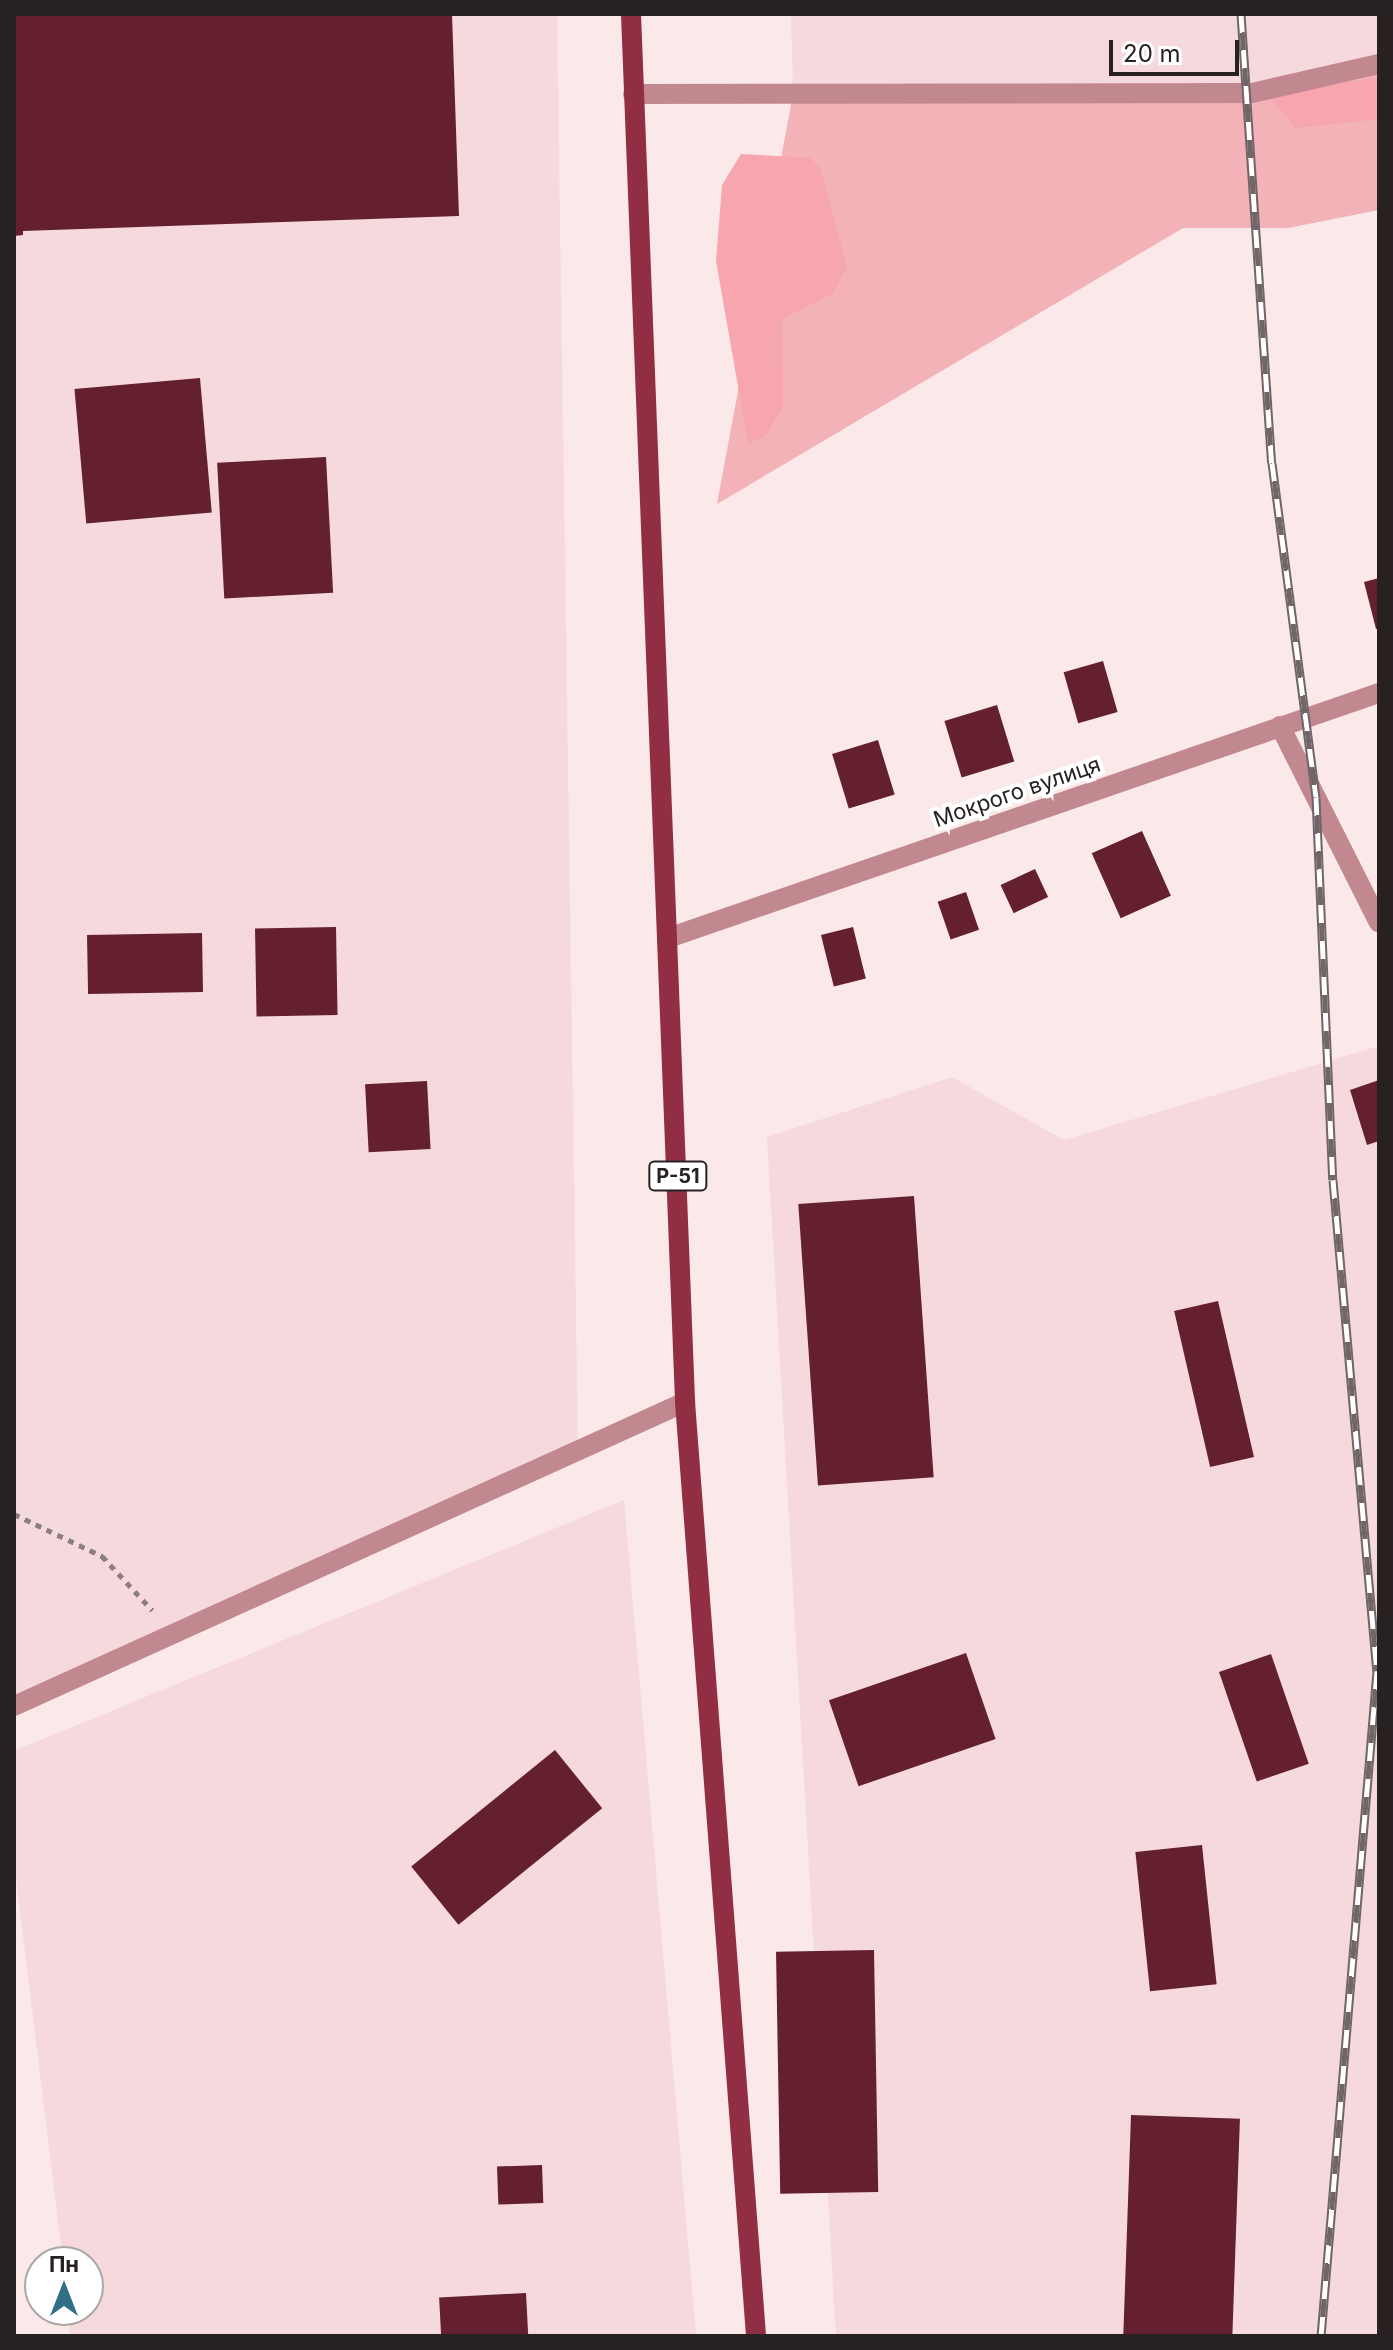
<!DOCTYPE html>
<meta charset="utf-8">
<style>
body{margin:0}
#map{position:relative;width:1393px;height:2350px;overflow:hidden;background:#fbe8e9;font-family:Inter,sans-serif}
div>[style]{position:absolute}
.built>*{inset:0;background:#f6d9dc}
.green>*{inset:0;background:#f3b1b8}
.forest>*{inset:0;background:#f7a5af}
.building>*{inset:0;background:#64202e;transform-origin:0 0}
.path>*{height:5px;margin-top:-2.5px;transform-origin:0;background:repeating-linear-gradient(90deg,#8c7f80 0 6px,transparent 0 12px)}
.lane>*{height:20px;margin:-10px;padding:0 10px;transform-origin:10px;border-radius:10px;background:#c2888f}
.street>*{height:20px;margin:-10px;padding:0 10px;transform-origin:10px;border-radius:10px;background:#c2888f}
.primary>*{height:20px;margin:-10px;padding:0 10px;transform-origin:10px;border-radius:10px;background:#922e43}
.rail>*{height:9px;margin-top:-4.5px;transform-origin:0;background:repeating-linear-gradient(90deg,#fff 0 18px,#716667 0 36px);box-sizing:border-box;border-block:2px solid #716667}
span{translate:-50% -50%;white-space:nowrap;text-align:center;line-height:1.15;-webkit-text-stroke:8px #fff;paint-order:stroke}
.shield-label span{padding:2px 6px;background:#fff;border:2px solid;border-radius:6px;-webkit-text-stroke-width:0}
.shield-label{font-size:20px;color:#282122;font-weight:700}
.street-label{font-size:22px;color:#282122}
.frame{position:absolute;inset:0;border:16px solid #282122;pointer-events:none}
.north{position:absolute;left:24px;top:2246px;width:80px;height:80px;box-sizing:border-box;background:#fff;border:2px solid #a9a6a7;border-radius:50%;rotate:0deg;font-size:22px;font-weight:700;line-height:32px;text-align:center;color:#282122}
.north::after{content:'';display:block;margin:auto;width:28px;height:36px;background:#307084;clip-path:polygon(50% 0,100% 100%,50% 72%,0 100%)}
.scale{position:absolute;left:1109px;top:40px;width:130px;height:36px;box-sizing:border-box;border:4px solid #282122;border-top:0;padding-left:10px;font-size:24px;line-height:28px;white-space:nowrap;color:#282122;-webkit-text-stroke:6px #fff;paint-order:stroke}
</style>
<div id="map">
<div class="built">
<i style="clip-path:polygon(14px 14px,557px 14px,578px 1451px,14px 1706px)"></i>
<i style="clip-path:polygon(791px 14px,1379px 14px,1379px 64px,1252px 93px,793px 94px)"></i>
<i style="clip-path:polygon(1379px 1046px,1379px 2336px,836px 2336px,767px 1137px,952px 1077px,1064px 1140px)"></i>
<i style="clip-path:polygon(624px 1500px,696px 2336px,70px 2336px,69px 2310px,88px 2310px,88px 2262px,63px 2262px,14px 1862px,14px 1751px)"></i>
</div>
<div class="green">
<i style="clip-path:polygon(1379px 64px,1379px 210px,1288px 228px,1183px 228px,717px 504px,793px 94px,1252px 93px)"></i>
</div>
<div class="forest">
<i style="clip-path:polygon(1379px 77px,1379px 119px,1295px 128px,1269px 95px)"></i>
<i style="clip-path:polygon(741px 154px,811px 158px,821px 170px,847px 267px,832px 294px,782px 319px,783px 407px,765px 437px,748px 443px,716px 261px,722px 185px)"></i>
</div>
<div class="building">
<i style="clip-path:polygon(14px 14px,452px 14px,459px 216px,23px 231px,23px 235px,14px 236px)"></i>
<i style="left:200px;top:378px;width:135px;height:126px;rotate:85deg"></i>
<i style="left:326px;top:457px;width:136px;height:109px;rotate:87deg"></i>
<i style="clip-path:polygon(1379px 578px,1379px 629px,1376px 629px,1364px 582px)"></i>
<i style="left:1103px;top:661px;width:53px;height:41px;rotate:74deg"></i>
<i style="left:997px;top:705px;width:59px;height:55px;rotate:73deg"></i>
<i style="left:878px;top:740px;width:57px;height:48px;rotate:73deg"></i>
<i style="left:1142px;top:831px;width:71px;height:55px;rotate:66deg"></i>
<i style="left:1035px;top:869px;width:31px;height:38px;rotate:65deg"></i>
<i style="left:966px;top:892px;width:40px;height:30px;rotate:71deg"></i>
<i style="left:336px;top:927px;width:88px;height:81px;rotate:89deg"></i>
<i style="left:853px;top:927px;width:53px;height:33px;rotate:76deg"></i>
<i style="left:202px;top:933px;width:59px;height:115px;rotate:89deg"></i>
<i style="clip-path:polygon(1379px 1080px,1379px 1141px,1367px 1145px,1350px 1090px)"></i>
<i style="left:427px;top:1081px;width:68px;height:62px;rotate:87deg"></i>
<i style="left:914px;top:1196px;width:282px;height:116px;rotate:86deg"></i>
<i style="left:1218px;top:1301px;width:160px;height:45px;rotate:77deg"></i>
<i style="left:966px;top:1653px;width:91px;height:145px;rotate:71deg"></i>
<i style="left:1271px;top:1654px;width:116px;height:55px;rotate:71deg"></i>
<i style="left:555px;top:1750px;width:75px;height:185px;rotate:51deg"></i>
<i style="left:1202px;top:1845px;width:140px;height:67px;rotate:84deg"></i>
<i style="left:874px;top:1950px;width:242px;height:98px;rotate:89deg"></i>
<i style="left:1131px;top:2115px;width:109px;height:221px;rotate:2deg"></i>
<i style="left:542px;top:2165px;width:38px;height:45px;rotate:88deg"></i>
<i style="left:526px;top:2293px;width:43px;height:87px;rotate:87deg"></i>
</div>
<div class="path">
<i style="left:14px;top:1514px;width:98px;rotate:25.5deg"></i>
<i style="left:102px;top:1556px;width:74px;rotate:47.2deg"></i>
</div>
<div class="lane">
<i style="left:633px;top:94px;width:619px;rotate:-0.09deg"></i>
<i style="left:1252px;top:93px;width:130px;rotate:-12.9deg"></i>
<i style="left:1280px;top:726px;width:220px;rotate:63.3deg"></i>
</div>
<div class="street">
<i style="left:671px;top:937px;width:749px;rotate:-19.02deg"></i>
<i style="left:14px;top:1706px;width:737px;rotate:-24.37deg"></i>
</div>
<div class="primary">
<i style="left:631px;top:14px;width:1389px;rotate:87.77deg"></i>
<i style="left:685px;top:1402px;width:937px;rotate:85.65deg"></i>
</div>
<div class="rail">
<i style="left:1241px;top:14px;width:450px;rotate:86.1deg"></i>
<i style="left:1272px;top:463px;width:337px;rotate:82.5deg"></i>
<i style="left:1316px;top:797px;width:383px;rotate:87.5deg"></i>
<i style="left:1333px;top:1180px;width:493px;rotate:84.9deg"></i>
<i style="left:1377px;top:1671px;width:667px;rotate:94.81deg"></i>
</div>
<div class="shield-label">
<span style="left:678px;top:1176px">Р-51</span>
</div>
<div class="street-label">
<span style="left:1017px;top:792px;rotate:-19deg">Мокрого вулиця</span>
</div>
<div class="frame"></div>
<div class="north">Пн</div>
<div class="scale">20 m</div>
</div>
